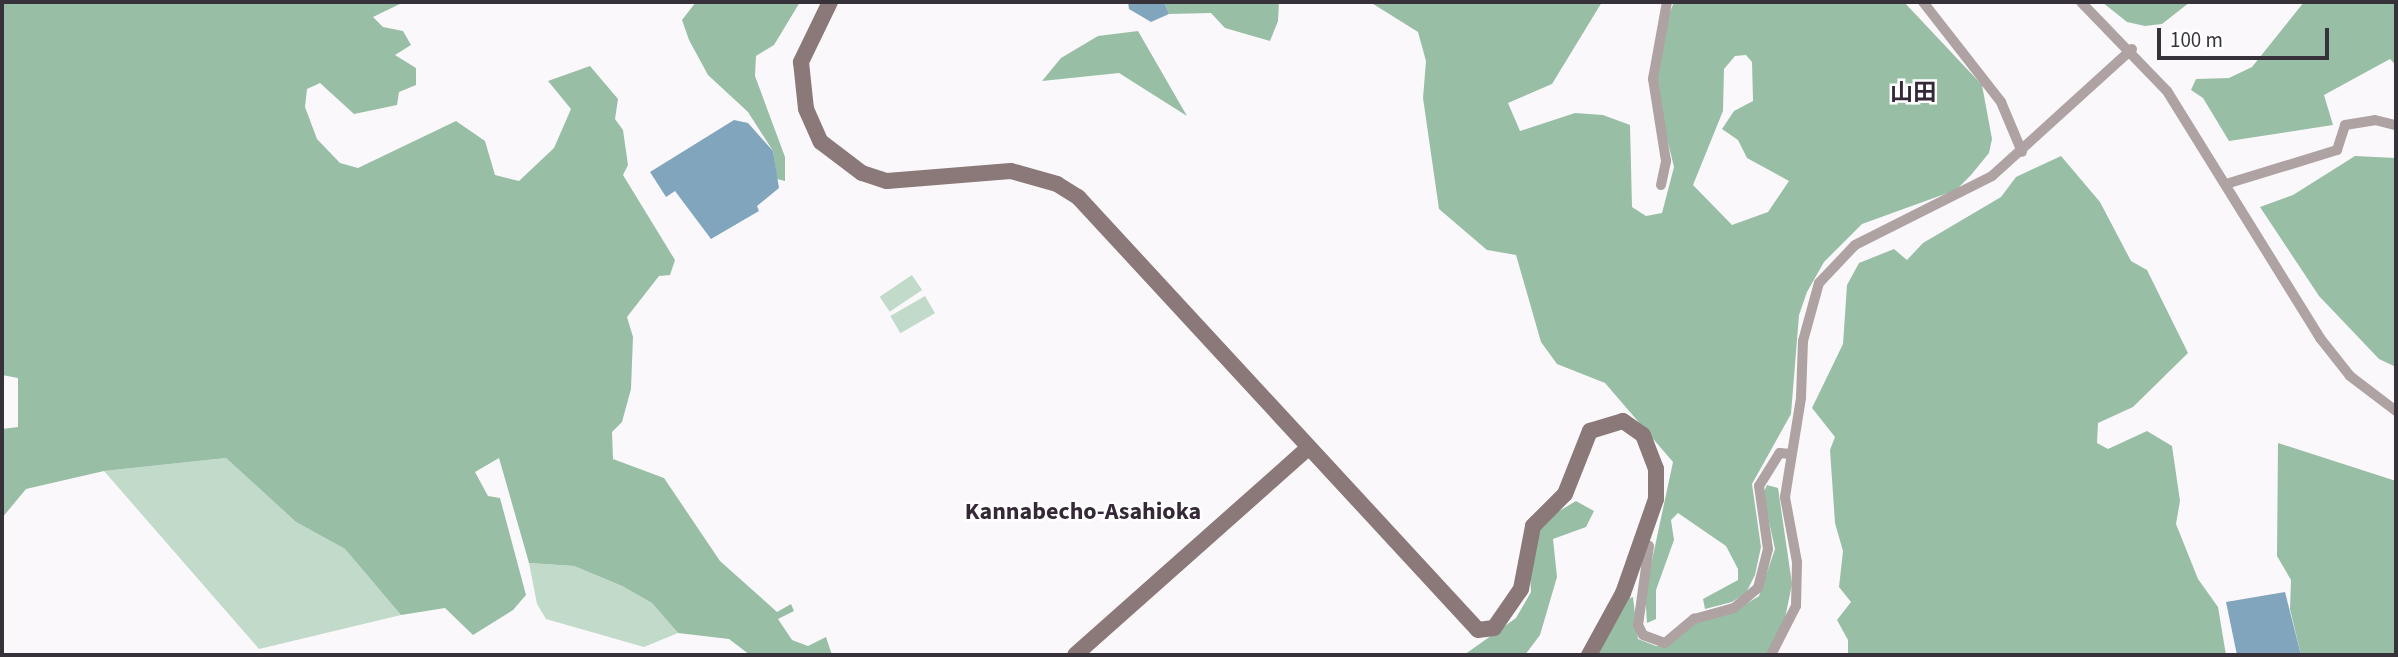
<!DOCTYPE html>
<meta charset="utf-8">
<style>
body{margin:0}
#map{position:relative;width:2398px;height:657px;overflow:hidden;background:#fbf8fc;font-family:"Source Sans 3","Noto Sans JP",sans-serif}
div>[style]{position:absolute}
.green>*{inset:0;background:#c2daca;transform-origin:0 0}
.forest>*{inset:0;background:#99bea6}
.water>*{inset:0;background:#81a5bd}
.street>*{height:10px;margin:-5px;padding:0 5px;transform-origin:5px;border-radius:5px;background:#aea2a2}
.secondary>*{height:16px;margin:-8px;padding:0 8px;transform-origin:8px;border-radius:8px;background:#8a7978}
span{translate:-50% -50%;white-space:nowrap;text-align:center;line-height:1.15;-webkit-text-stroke:5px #fff;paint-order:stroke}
.neighbourhood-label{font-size:23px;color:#352938;font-weight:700}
.quarter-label{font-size:24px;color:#352938;font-weight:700}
.frame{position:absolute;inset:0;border:4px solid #373139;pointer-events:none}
.scale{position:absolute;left:2157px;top:28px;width:172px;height:32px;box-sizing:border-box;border:4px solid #373139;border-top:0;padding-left:9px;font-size:21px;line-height:24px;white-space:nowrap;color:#373139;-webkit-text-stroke:5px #fff;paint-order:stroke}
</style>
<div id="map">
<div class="green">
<i style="left:912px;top:275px;width:18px;height:39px;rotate:56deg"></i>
<i style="left:925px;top:296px;width:20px;height:40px;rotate:60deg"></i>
<i style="clip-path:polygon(226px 458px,296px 522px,345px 549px,401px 615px,259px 649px,104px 471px)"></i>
<i style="clip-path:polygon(529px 563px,574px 566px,622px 586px,652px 603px,678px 633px,644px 647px,546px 619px,537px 604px)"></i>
</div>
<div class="forest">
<i style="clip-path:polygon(2px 2px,404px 2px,373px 17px,383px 27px,403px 31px,411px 45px,395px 55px,416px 68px,416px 85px,399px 92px,397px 105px,354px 114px,320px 83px,307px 89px,305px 107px,317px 139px,340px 163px,358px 168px,456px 121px,485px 141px,495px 175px,519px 181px,554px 148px,571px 109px,548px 81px,590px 66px,618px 99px,615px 119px,623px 130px,628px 165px,623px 175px,675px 260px,670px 275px,659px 276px,627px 317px,633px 337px,631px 389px,622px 422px,612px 432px,613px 459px,664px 478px,720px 561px,777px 612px,791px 604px,794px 611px,778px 619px,792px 640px,808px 646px,826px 637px,832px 655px,750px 655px,729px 639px,678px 633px,652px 603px,622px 586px,574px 566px,529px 563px,499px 458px,475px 472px,488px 496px,500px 498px,526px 595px,513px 610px,473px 635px,445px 608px,401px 615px,345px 549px,296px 522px,226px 458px,104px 471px,26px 489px,2px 518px,2px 429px,18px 427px,18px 378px,2px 375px)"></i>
<i style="clip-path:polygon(696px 2px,800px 2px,774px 45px,756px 56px,755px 76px,785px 157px,785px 181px,777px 179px,773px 151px,748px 112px,708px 75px,689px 40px,682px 20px)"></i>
<i style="clip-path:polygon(1164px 2px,1279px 2px,1278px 21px,1270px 41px,1225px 28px,1211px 13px,1169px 14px)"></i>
<i style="clip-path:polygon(evenodd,1370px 2px,1602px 2px,1552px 84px,1508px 103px,1520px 131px,1575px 113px,1603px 115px,1630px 125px,1632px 207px,1646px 216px,1662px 213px,1674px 167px,1653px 81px,1659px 39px,1674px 2px,1904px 2px,1982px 85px,1992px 139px,1989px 153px,1971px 175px,1956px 190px,1862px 224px,1824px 262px,1807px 292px,1799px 315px,1791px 414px,1752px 484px,1761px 547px,1755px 575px,1746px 593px,1732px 602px,1705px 609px,1703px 599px,1738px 580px,1738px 569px,1726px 546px,1678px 513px,1671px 520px,1674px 540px,1656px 590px,1656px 619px,1647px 623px,1645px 593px,1673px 462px,1605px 383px,1557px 364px,1541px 342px,1516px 255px,1487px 250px,1439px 209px,1423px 98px,1426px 61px,1418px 32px,1370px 2px,1746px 55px,1752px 62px,1753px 101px,1734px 111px,1722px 129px,1738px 140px,1747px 158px,1789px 181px,1768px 212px,1732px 225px,1693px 185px,1723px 111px,1724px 69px,1735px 56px,1746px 55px)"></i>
<i style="clip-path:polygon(2102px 2px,2190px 2px,2162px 24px,2145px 26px,2127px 22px)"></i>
<i style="clip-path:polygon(2304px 2px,2396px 2px,2396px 65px,2390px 59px,2324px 95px,2333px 125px,2229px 141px,2203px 98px,2191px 90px,2196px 79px,2229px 78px,2252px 67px)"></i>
<i style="clip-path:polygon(1138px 31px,1187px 116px,1119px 73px,1042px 81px,1061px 58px,1098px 36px)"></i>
<i style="clip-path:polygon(2061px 156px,2100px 202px,2131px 261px,2147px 270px,2188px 353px,2133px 407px,2098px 423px,2097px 443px,2108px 449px,2147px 431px,2172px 446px,2180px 501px,2176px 524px,2198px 579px,2218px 607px,2226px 655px,1848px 655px,1848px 640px,1837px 620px,1851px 602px,1839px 587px,1843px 551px,1835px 523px,1830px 450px,1835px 437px,1812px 408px,1843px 344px,1847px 285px,1859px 263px,1894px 249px,1907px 260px,1923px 243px,2001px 197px,2016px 177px)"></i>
<i style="clip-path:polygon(2355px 156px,2396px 158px,2396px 367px,2379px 359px,2319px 296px,2260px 207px,2293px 195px)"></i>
<i style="clip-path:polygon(2278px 443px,2396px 481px,2396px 655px,2301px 655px,2290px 609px,2291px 580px,2277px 556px)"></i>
<i style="clip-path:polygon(1767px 485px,1778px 488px,1792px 584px,1783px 628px,1766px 655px,1593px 655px,1625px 600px,1633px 597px,1638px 639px,1656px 646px,1668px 645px,1693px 623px,1736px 610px,1759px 596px,1775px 549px,1763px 494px)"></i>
<i style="clip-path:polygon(1576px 501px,1594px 511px,1586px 527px,1553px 539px,1557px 577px,1540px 635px,1525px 655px,1464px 655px,1516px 618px,1531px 592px,1529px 554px,1539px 523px)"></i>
</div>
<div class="water">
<i style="clip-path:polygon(1128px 2px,1164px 2px,1169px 14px,1151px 22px,1129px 9px)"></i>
<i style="clip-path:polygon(734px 120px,748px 123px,773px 151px,779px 188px,757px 206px,759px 211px,711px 239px,675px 191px,666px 197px,650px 172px)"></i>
<i style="clip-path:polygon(2285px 592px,2301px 655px,2237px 655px,2226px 602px)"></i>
</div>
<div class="street">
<i style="left:1923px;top:2px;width:127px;rotate:52deg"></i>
<i style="left:2001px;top:102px;width:54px;rotate:67.2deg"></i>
<i style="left:2081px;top:2px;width:124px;rotate:46deg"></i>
<i style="left:2167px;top:91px;width:291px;rotate:58.2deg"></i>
<i style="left:2320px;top:338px;width:48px;rotate:51.7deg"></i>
<i style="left:2350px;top:376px;width:58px;rotate:37.3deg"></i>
<i style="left:2226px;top:184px;width:116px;rotate:-17deg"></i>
<i style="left:2337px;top:150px;width:26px;rotate:-72deg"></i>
<i style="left:2345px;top:125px;width:30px;rotate:-9deg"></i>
<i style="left:2375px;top:120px;width:21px;rotate:14deg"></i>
<i style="left:1661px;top:185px;width:25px;rotate:-78deg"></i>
<i style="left:1666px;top:161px;width:83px;rotate:-99deg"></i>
<i style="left:1653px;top:79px;width:78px;rotate:-79.7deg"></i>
<i style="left:1641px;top:541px;width:9px;rotate:32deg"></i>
<i style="left:1649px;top:546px;width:80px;rotate:97.9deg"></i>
<i style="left:1638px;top:625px;width:11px;rotate:63deg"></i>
<i style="left:1643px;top:635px;width:23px;rotate:20deg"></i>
<i style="left:1665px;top:643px;width:38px;rotate:-40deg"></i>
<i style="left:1694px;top:619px;width:41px;rotate:-15.4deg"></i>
<i style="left:1734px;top:608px;width:31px;rotate:-40deg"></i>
<i style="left:1758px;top:588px;width:40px;rotate:-75.6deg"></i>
<i style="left:1768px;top:549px;width:64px;rotate:-98.1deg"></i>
<i style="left:1759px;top:486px;width:39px;rotate:-58deg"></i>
<i style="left:1780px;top:453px;width:10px;rotate:6deg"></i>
<i style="left:1771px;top:655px;width:55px;rotate:-63deg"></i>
<i style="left:1796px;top:606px;width:44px;rotate:-88.7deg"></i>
<i style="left:1797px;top:562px;width:66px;rotate:-100.5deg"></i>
<i style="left:1785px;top:497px;width:100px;rotate:-80.8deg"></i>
<i style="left:1801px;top:398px;width:57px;rotate:-88deg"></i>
<i style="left:1803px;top:341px;width:60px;rotate:-74.6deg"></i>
<i style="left:1819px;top:283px;width:52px;rotate:-46.5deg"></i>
<i style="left:1855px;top:245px;width:153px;rotate:-26.7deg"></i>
<i style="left:1992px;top:176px;width:189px;rotate:-42.2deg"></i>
</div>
<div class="secondary">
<i style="left:830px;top:2px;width:67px;rotate:115.8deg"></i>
<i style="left:801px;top:62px;width:47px;rotate:83.9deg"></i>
<i style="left:806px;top:109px;width:36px;rotate:66deg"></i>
<i style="left:821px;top:142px;width:51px;rotate:37.1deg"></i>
<i style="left:862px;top:173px;width:26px;rotate:18deg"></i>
<i style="left:887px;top:181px;width:124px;rotate:-4.6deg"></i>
<i style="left:1011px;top:171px;width:48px;rotate:15.8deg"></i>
<i style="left:1057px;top:184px;width:25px;rotate:32deg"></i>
<i style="left:1078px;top:197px;width:589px;rotate:47.27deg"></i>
<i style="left:1478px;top:630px;width:16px;rotate:-7deg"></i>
<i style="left:1494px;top:628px;width:47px;rotate:-55.3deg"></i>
<i style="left:1521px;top:589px;width:64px;rotate:-79.2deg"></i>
<i style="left:1533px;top:526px;width:45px;rotate:-45deg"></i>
<i style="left:1565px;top:494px;width:68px;rotate:-68.4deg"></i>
<i style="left:1590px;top:431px;width:34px;rotate:-17deg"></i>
<i style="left:1623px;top:421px;width:24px;rotate:35deg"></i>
<i style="left:1643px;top:435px;width:36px;rotate:69deg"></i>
<i style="left:1656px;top:469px;width:30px;rotate:90deg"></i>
<i style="left:1656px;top:499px;width:100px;rotate:109.3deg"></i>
<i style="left:1623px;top:593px;width:71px;rotate:118.7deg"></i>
<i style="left:1075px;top:655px;width:312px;rotate:-41.6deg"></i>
</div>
<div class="neighbourhood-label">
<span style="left:1913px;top:93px">山田</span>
</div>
<div class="quarter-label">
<span style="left:1083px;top:512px">Kannabecho-Asahioka</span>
</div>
<div class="frame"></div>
<div class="scale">100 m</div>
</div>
